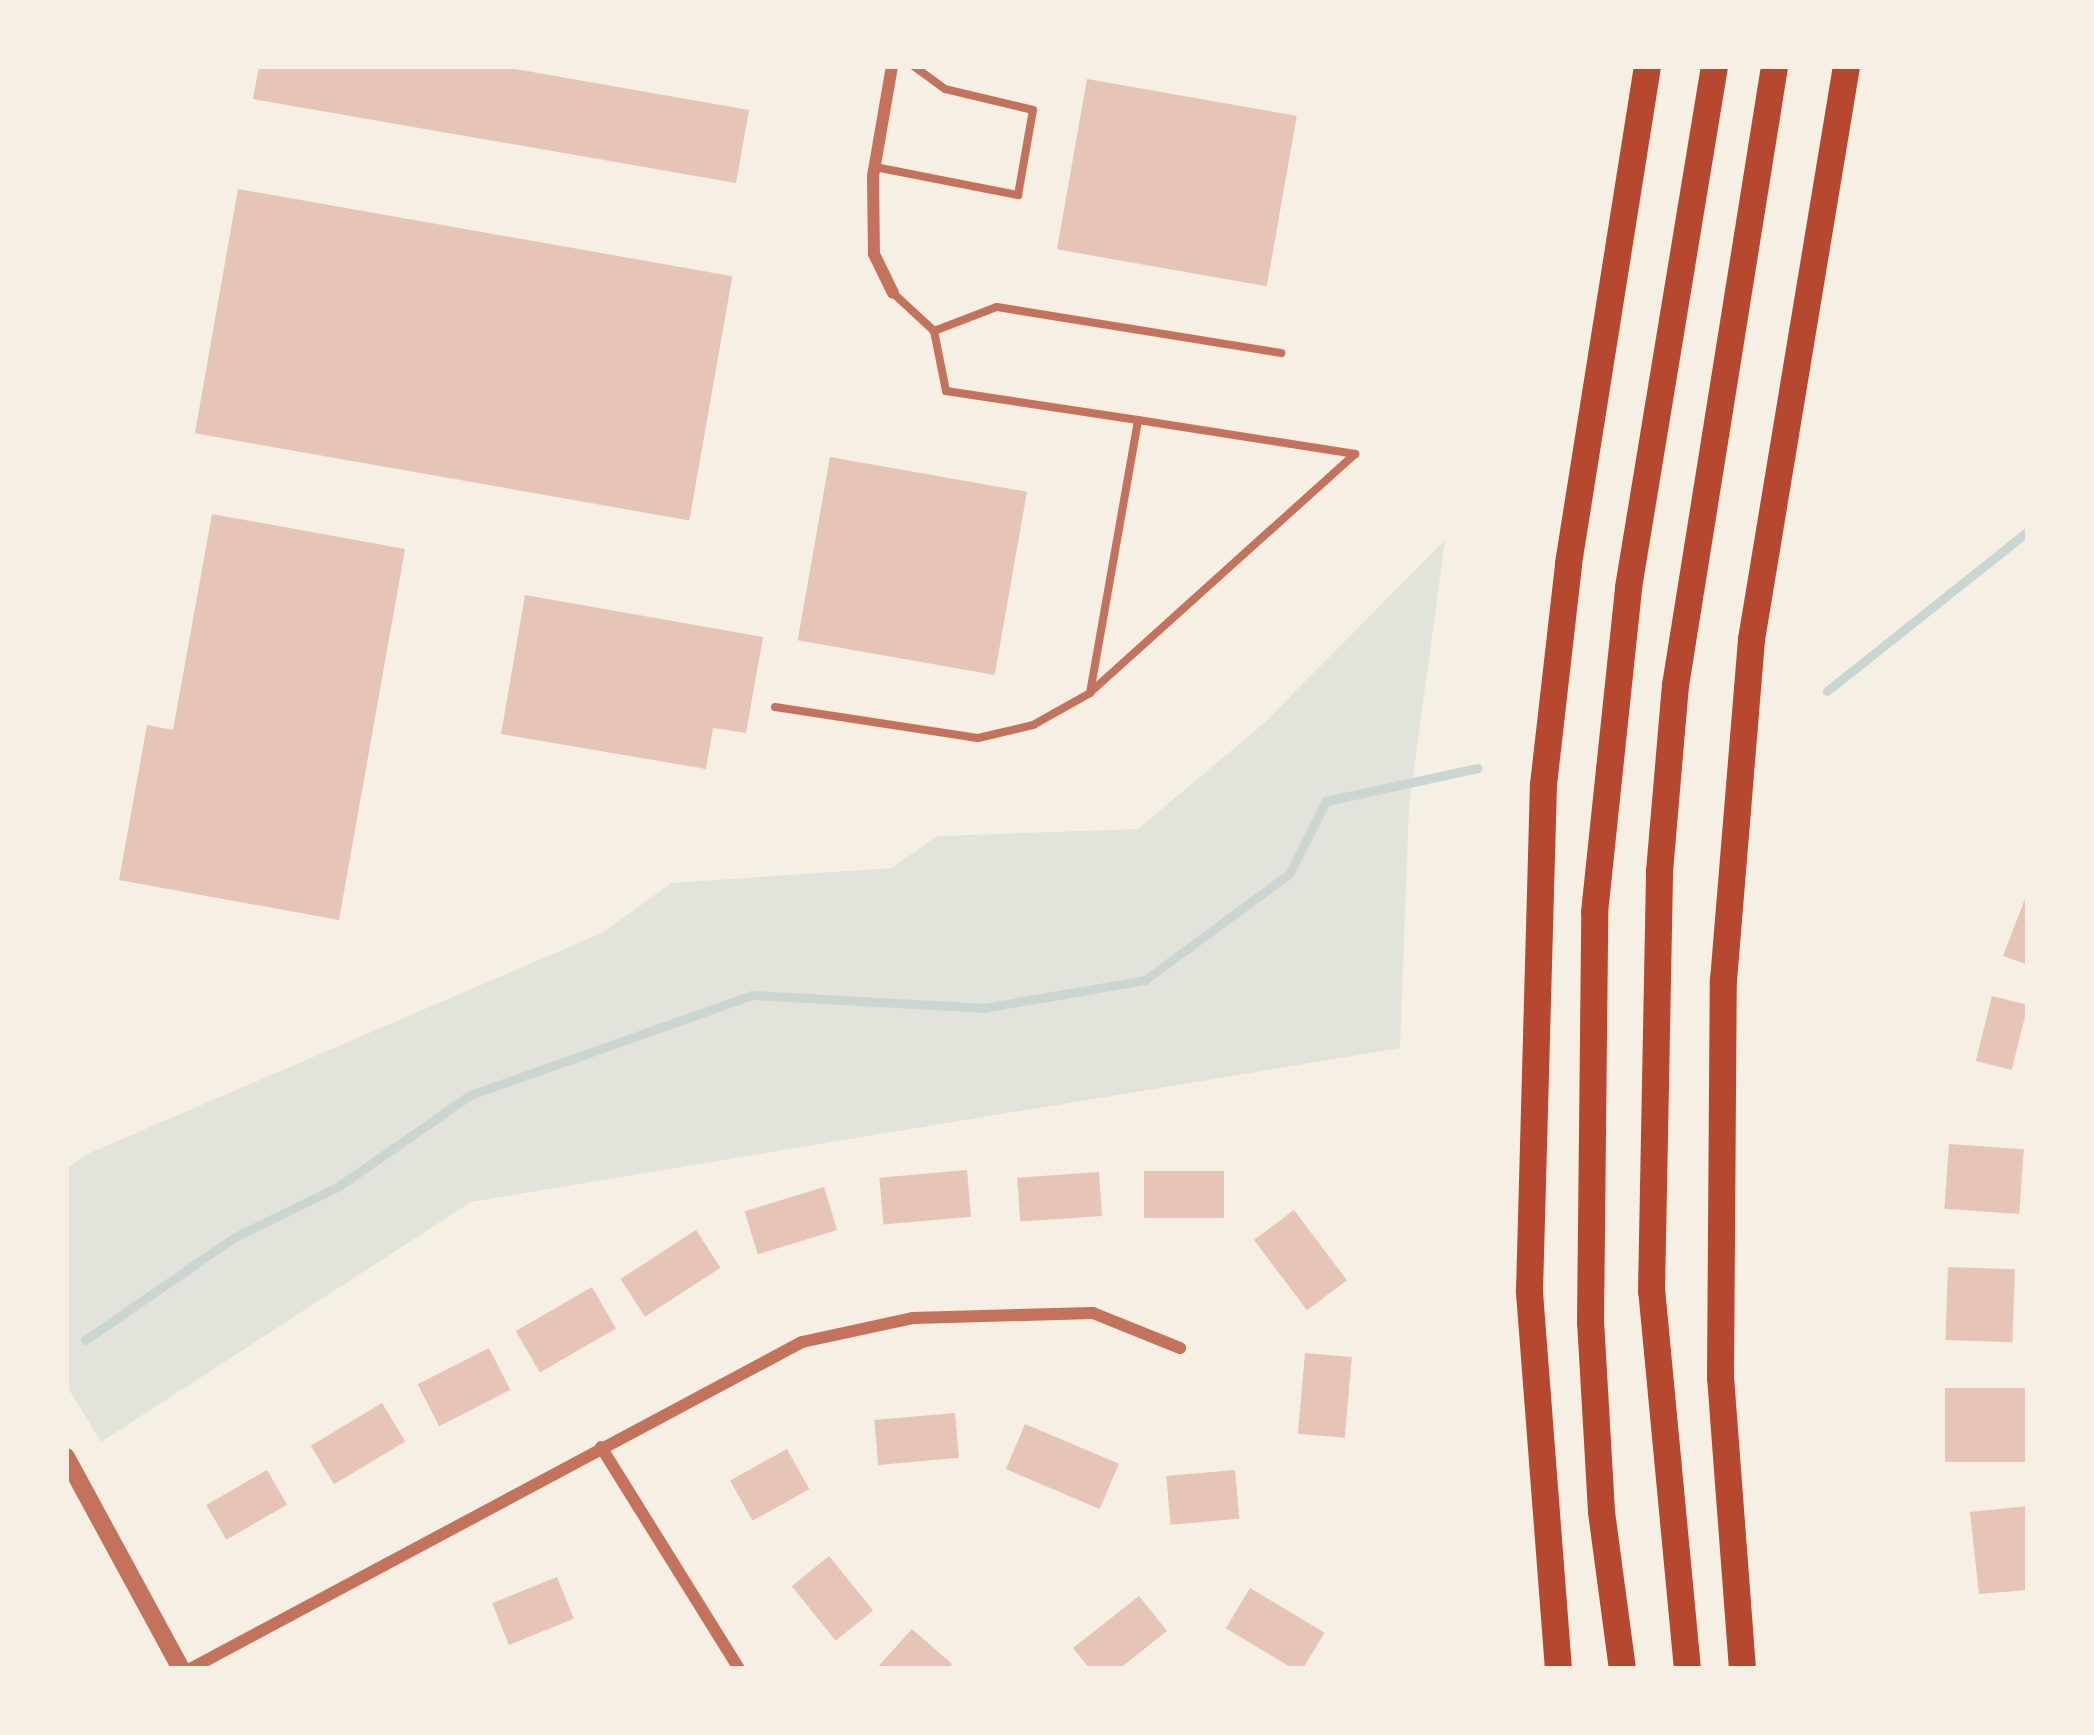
<!DOCTYPE html>
<style>
body{margin:0}
#map{position:relative;width:2094px;height:1735px;overflow:hidden;background:#f6efe4;font-family:Commissioner,sans-serif}
div>[style]{position:absolute}
.green>*{inset:0;background:#e2e4dc}
.stream>*{height:9px;margin:-4.5px;padding:0 4.5px;transform-origin:4.5px;border-radius:4.5px;background:#c9d6d2}
.building>*{inset:0;background:#e6c5b7;transform-origin:0 0}
.service>*{height:8px;margin:-4px;padding:0 4px;transform-origin:4px;border-radius:4px;background:#c5725c}
.minor>*{height:12px;margin:-6px;padding:0 6px;transform-origin:6px;border-radius:6px;background:#c5725c}
.tertiary>*{height:18px;margin:-9px;padding:0 9px;transform-origin:9px;border-radius:9px;background:#c5725c}
.motorway>*{height:27px;margin:-13.5px;padding:0 13.5px;transform-origin:13.5px;border-radius:13.5px;background:#b5482f}
span{translate:-50% -50%;white-space:nowrap;text-align:center;line-height:1.15;-webkit-text-stroke:9px #f6efe4;paint-order:stroke}
.frame{position:absolute;inset:0;border:69px solid #f6efe4;pointer-events:none}
</style>
<div id="map">
<div class="green">
<i style="clip-path:polygon(1445px 540px,1409px 807px,1400px 1048px,471px 1202px,101px 1442px,66px 1385px,66px 1170px,85px 1155px,604px 932px,671px 883px,892px 868px,937px 836px,1138px 829px,1263px 724px)"></i>
</div>
<div class="stream">
<i style="left:1827px;top:691px;width:257px;rotate:-38.5deg"></i>
<i style="left:85px;top:1340px;width:182px;rotate:-34.5deg"></i>
<i style="left:235px;top:1237px;width:116px;rotate:-26.1deg"></i>
<i style="left:339px;top:1186px;width:160px;rotate:-34.8deg"></i>
<i style="left:470px;top:1095px;width:300px;rotate:-19.5deg"></i>
<i style="left:753px;top:995px;width:230px;rotate:3.2deg"></i>
<i style="left:983px;top:1008px;width:164px;rotate:-9.8deg"></i>
<i style="left:1145px;top:980px;width:179px;rotate:-36.4deg"></i>
<i style="left:1289px;top:874px;width:82px;rotate:-63.1deg"></i>
<i style="left:1326px;top:801px;width:155px;rotate:-12.3deg"></i>
</div>
<div class="building">
<i style="clip-path:polygon(259px 66px,498px 66px,749px 110px,736px 183px,253px 99px)"></i>
<i style="left:1087px;top:79px;width:213px;height:173px;rotate:10deg"></i>
<i style="left:238px;top:189px;width:502px;height:248px;rotate:10deg"></i>
<i style="left:830px;top:457px;width:200px;height:186px;rotate:10deg"></i>
<i style="clip-path:polygon(212px 514px,405px 549px,339px 920px,119px 880px,147px 725px,173px 730px)"></i>
<i style="clip-path:polygon(525px 595px,763px 637px,746px 733px,713px 728px,706px 769px,501px 734px)"></i>
<i style="clip-path:polygon(2028px 891px,2028px 965px,2003px 956px)"></i>
<i style="left:1992px;top:996px;width:37px;height:67px;rotate:14deg"></i>
<i style="left:1949px;top:1144px;width:75px;height:65px;rotate:4deg"></i>
<i style="left:967px;top:1170px;width:47px;height:88px;rotate:85deg"></i>
<i style="left:1144px;top:1171px;width:80px;height:47px"></i>
<i style="left:1099px;top:1172px;width:44px;height:82px;rotate:86deg"></i>
<i style="left:824px;top:1187px;width:45px;height:83px;rotate:73deg"></i>
<i style="left:1294px;top:1210px;width:88px;height:50px;rotate:53deg"></i>
<i style="left:696px;top:1230px;width:45px;height:90px;rotate:57deg"></i>
<i style="left:1948px;top:1267px;width:67px;height:73px;rotate:2deg"></i>
<i style="left:592px;top:1287px;width:48px;height:88px;rotate:60deg"></i>
<i style="left:489px;top:1348px;width:47px;height:80px;rotate:63deg"></i>
<i style="left:1305px;top:1353px;width:47px;height:81px;rotate:5deg"></i>
<i style="left:2028px;top:1388px;width:74px;height:83px;rotate:90deg"></i>
<i style="left:382px;top:1403px;width:45px;height:83px;rotate:59deg"></i>
<i style="left:955px;top:1413px;width:45px;height:81px;rotate:85deg"></i>
<i style="left:1025px;top:1424px;width:102px;height:49px;rotate:23deg"></i>
<i style="left:787px;top:1449px;width:46px;height:65px;rotate:61deg"></i>
<i style="left:267px;top:1470px;width:40px;height:70px;rotate:60deg"></i>
<i style="left:1235px;top:1470px;width:49px;height:69px;rotate:85deg"></i>
<i style="clip-path:polygon(2028px 1506px,2028px 1590px,1979px 1594px,1970px 1512px)"></i>
<i style="left:829px;top:1556px;width:70px;height:48px;rotate:51deg"></i>
<i style="left:557px;top:1577px;width:45px;height:70px;rotate:68deg"></i>
<i style="left:1250px;top:1588px;width:87px;height:47px;rotate:31deg"></i>
<i style="clip-path:polygon(1139px 1596px,1167px 1631px,1119px 1669px,1090px 1669px,1073px 1648px)"></i>
<i style="clip-path:polygon(912px 1629px,952px 1664px,948px 1669px,876px 1669px)"></i>
</div>
<div class="service">
<i style="left:875px;top:167px;width:146px;rotate:11.1deg"></i>
<i style="left:1018px;top:195px;width:86px;rotate:-80deg"></i>
<i style="left:1033px;top:110px;width:90px;rotate:-166.6deg"></i>
<i style="left:945px;top:89px;width:39px;rotate:-144deg"></i>
<i style="left:893px;top:293px;width:56px;rotate:42.8deg"></i>
<i style="left:934px;top:331px;width:67px;rotate:-20.9deg"></i>
<i style="left:997px;top:307px;width:288px;rotate:9.2deg"></i>
<i style="left:934px;top:331px;width:61px;rotate:78.7deg"></i>
<i style="left:946px;top:391px;width:194px;rotate:8.6deg"></i>
<i style="left:1138px;top:420px;width:220px;rotate:8.9deg"></i>
<i style="left:1355px;top:454px;width:357px;rotate:138deg"></i>
<i style="left:1090px;top:693px;width:277px;rotate:-80deg"></i>
<i style="left:775px;top:707px;width:205px;rotate:8.7deg"></i>
<i style="left:978px;top:738px;width:57px;rotate:-13.3deg"></i>
<i style="left:1033px;top:725px;width:65px;rotate:-29.3deg"></i>
</div>
<div class="minor">
<i style="left:892px;top:66px;width:112px;rotate:99.8deg"></i>
<i style="left:873px;top:176px;width:78px;rotate:89.3deg"></i>
<i style="left:874px;top:254px;width:43px;rotate:64deg"></i>
<i style="left:601px;top:1447px;width:261px;rotate:58.1deg"></i>
<i style="left:190px;top:1669px;width:694px;rotate:-28.12deg"></i>
<i style="left:802px;top:1342px;width:114px;rotate:-12.2deg"></i>
<i style="left:913px;top:1318px;width:180px;rotate:-1.6deg"></i>
<i style="left:1093px;top:1313px;width:94px;rotate:21.9deg"></i>
</div>
<div class="tertiary">
<i style="left:66px;top:1457px;width:241px;rotate:61.5deg"></i>
</div>
<div class="motorway">
<i style="left:1558px;top:1669px;width:380px;rotate:-94.4deg"></i>
<i style="left:1529px;top:1290px;width:506px;rotate:-88.42deg"></i>
<i style="left:1543px;top:784px;width:222px;rotate:-83.5deg"></i>
<i style="left:1568px;top:563px;width:503px;rotate:-80.97deg"></i>
<i style="left:1622px;top:1669px;width:159px;rotate:-97.6deg"></i>
<i style="left:1601px;top:1511px;width:189px;rotate:-93.3deg"></i>
<i style="left:1590px;top:1322px;width:410px;rotate:-89.4deg"></i>
<i style="left:1594px;top:912px;width:327px;rotate:-84deg"></i>
<i style="left:1628px;top:587px;width:528px;rotate:-80.63deg"></i>
<i style="left:1687px;top:1669px;width:380px;rotate:-95.4deg"></i>
<i style="left:1651px;top:1291px;width:420px;rotate:-88.9deg"></i>
<i style="left:1659px;top:871px;width:187px;rotate:-85.1deg"></i>
<i style="left:1675px;top:685px;width:627px;rotate:-80.91deg"></i>
<i style="left:1742px;top:1669px;width:293px;rotate:-94.3deg"></i>
<i style="left:1720px;top:1377px;width:397px;rotate:-89.6deg"></i>
<i style="left:1723px;top:980px;width:342px;rotate:-85.3deg"></i>
<i style="left:1751px;top:639px;width:581px;rotate:-80.59deg"></i>
</div>
<div class="frame"></div>
</div>
